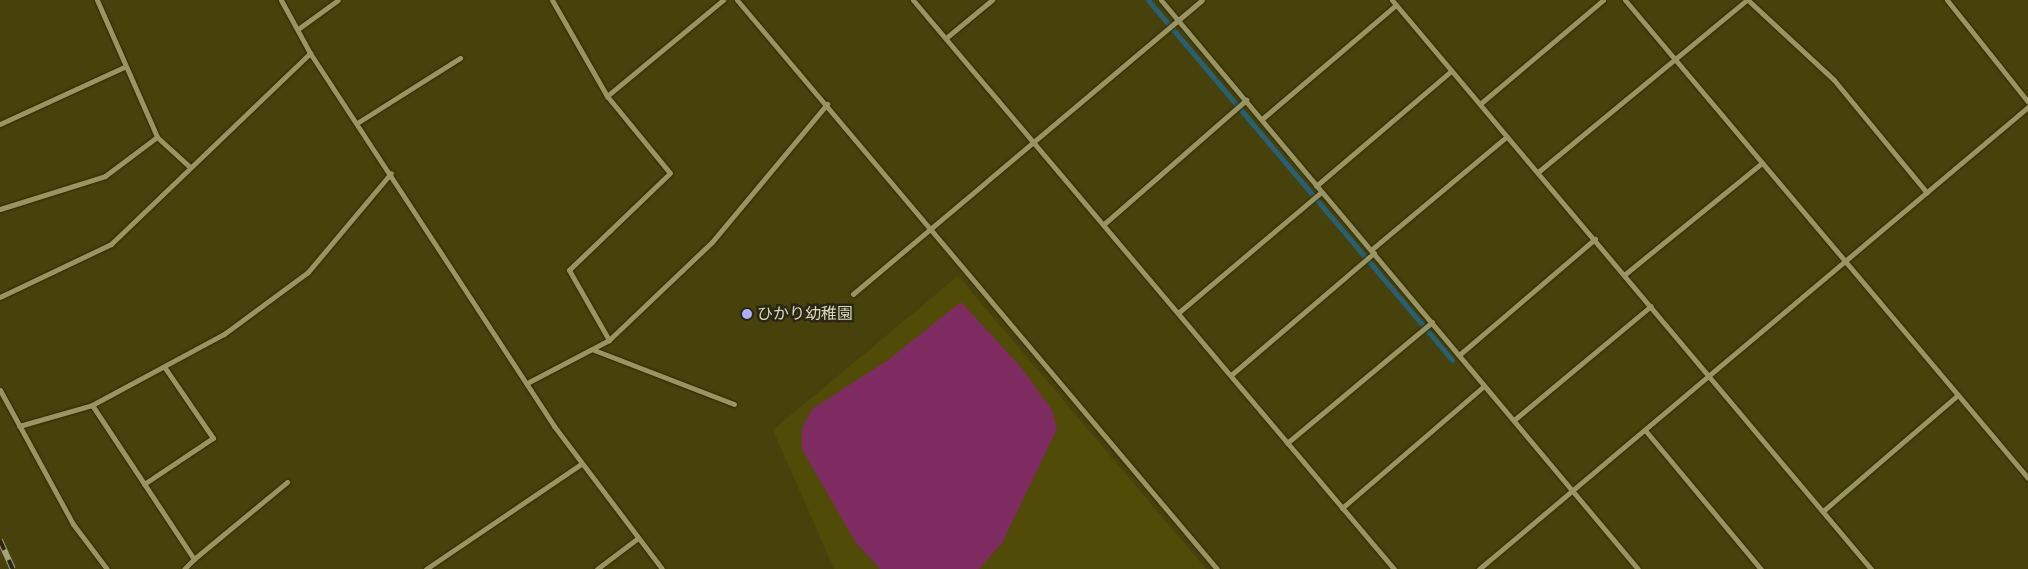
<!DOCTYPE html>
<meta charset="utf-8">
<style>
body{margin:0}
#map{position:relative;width:2028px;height:569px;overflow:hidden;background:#47420c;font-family:"Work Sans","Noto Sans JP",sans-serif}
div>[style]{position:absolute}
.built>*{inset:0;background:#514b08}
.green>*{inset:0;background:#7d2b60}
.stream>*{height:5px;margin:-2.5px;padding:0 2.5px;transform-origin:2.5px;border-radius:2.5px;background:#275f73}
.roads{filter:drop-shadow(0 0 1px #2c2800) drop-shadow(0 0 1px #2c2800)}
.street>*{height:5px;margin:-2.5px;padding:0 2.5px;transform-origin:2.5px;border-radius:2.5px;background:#999460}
.rail>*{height:5.5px;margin-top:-2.75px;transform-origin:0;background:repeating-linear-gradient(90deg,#2a2813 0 11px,#a4a17c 0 22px);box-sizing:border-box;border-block:1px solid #a4a17c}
.dots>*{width:14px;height:14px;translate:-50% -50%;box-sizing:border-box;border:2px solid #2a2813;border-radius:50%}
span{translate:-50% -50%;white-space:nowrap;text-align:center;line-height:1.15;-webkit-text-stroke:5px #2a2813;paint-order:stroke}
.poi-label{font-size:16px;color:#d8d6bb}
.left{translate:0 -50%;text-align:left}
</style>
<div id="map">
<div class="built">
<i style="clip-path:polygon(958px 276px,1206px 569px,834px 569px,773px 430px)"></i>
</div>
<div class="green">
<i style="clip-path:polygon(961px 302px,1019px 365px,1052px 410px,1057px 429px,1002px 543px,979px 569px,880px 569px,854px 540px,802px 449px,802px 428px,812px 409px,888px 360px)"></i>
</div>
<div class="stream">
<i style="left:1148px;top:0;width:471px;rotate:49.8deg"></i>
</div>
<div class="roads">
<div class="street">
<i style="left:97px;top:0;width:150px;rotate:66.3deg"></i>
<i style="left:157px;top:137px;width:45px;rotate:42.3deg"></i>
<i style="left:281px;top:0;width:60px;rotate:61.3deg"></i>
<i style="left:310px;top:53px;width:446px;rotate:56.8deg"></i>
<i style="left:554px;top:426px;width:179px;rotate:52.9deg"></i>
<i style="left:552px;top:0;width:111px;rotate:60.2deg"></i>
<i style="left:607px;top:96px;width:99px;rotate:50.7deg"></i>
<i style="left:670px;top:173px;width:140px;rotate:136.2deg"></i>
<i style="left:569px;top:270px;width:81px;rotate:60.3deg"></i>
<i style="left:737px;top:0;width:744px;rotate:49.85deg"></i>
<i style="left:913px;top:0;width:745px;rotate:49.79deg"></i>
<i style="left:1161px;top:0;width:742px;rotate:50.03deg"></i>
<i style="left:1392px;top:0;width:744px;rotate:49.91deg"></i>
<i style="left:1625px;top:0;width:625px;rotate:49.87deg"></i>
<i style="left:1748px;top:0;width:117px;rotate:42.9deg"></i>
<i style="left:1834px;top:80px;width:146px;rotate:50.5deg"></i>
<i style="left:1947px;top:0;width:130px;rotate:51.5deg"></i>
<i style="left:298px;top:29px;width:49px;rotate:-35.9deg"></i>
<i style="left:946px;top:38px;width:60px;rotate:-39.6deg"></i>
<i style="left:607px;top:96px;width:151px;rotate:-39.6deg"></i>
<i style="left:1480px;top:104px;width:161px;rotate:-40.2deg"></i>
<i style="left:1262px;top:119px;width:176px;rotate:-40.4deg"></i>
<i style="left:357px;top:123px;width:122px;rotate:-32.3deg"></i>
<i style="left:0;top:124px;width:136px;rotate:-24.7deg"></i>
<i style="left:1538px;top:172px;width:271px;rotate:-39.5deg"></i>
<i style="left:1316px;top:186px;width:176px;rotate:-40.4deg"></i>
<i style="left:0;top:209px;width:110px;rotate:-17.4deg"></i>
<i style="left:105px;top:176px;width:65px;rotate:-36.9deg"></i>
<i style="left:1104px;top:224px;width:189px;rotate:-41.1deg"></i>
<i style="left:1371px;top:250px;width:176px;rotate:-39.9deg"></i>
<i style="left:1624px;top:275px;width:178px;rotate:-39.1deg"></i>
<i style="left:853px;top:294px;width:456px;rotate:-40.1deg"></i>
<i style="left:0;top:297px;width:123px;rotate:-25.5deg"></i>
<i style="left:111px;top:244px;width:276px;rotate:-43.8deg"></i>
<i style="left:1178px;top:313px;width:187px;rotate:-40.2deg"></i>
<i style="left:594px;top:350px;width:150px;rotate:21.1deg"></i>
<i style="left:1459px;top:355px;width:179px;rotate:-40.5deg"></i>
<i style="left:1231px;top:375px;width:188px;rotate:-40.5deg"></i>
<i style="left:529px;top:382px;width:90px;rotate:-27.7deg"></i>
<i style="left:609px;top:340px;width:142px;rotate:-43.6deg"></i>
<i style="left:712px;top:242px;width:180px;rotate:-50.2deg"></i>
<i style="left:0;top:390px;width:153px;rotate:61.4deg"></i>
<i style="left:73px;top:524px;width:56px;rotate:52.9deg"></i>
<i style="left:92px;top:405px;width:185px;rotate:56.5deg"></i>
<i style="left:194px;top:559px;width:14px;rotate:135deg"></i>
<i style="left:1514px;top:420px;width:178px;rotate:-39.8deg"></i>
<i style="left:19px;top:426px;width:76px;rotate:-16deg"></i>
<i style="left:92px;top:405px;width:150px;rotate:-28.3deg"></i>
<i style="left:224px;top:334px;width:104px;rotate:-36.4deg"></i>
<i style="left:308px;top:272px;width:129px;rotate:-50deg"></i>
<i style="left:1645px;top:430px;width:181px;rotate:50.2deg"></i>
<i style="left:1287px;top:443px;width:189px;rotate:-39.8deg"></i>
<i style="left:144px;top:484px;width:83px;rotate:-33.7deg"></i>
<i style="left:213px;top:438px;width:85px;rotate:-124.4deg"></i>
<i style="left:1342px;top:508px;width:187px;rotate:-40.7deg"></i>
<i style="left:1823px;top:511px;width:178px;rotate:-40.7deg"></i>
<i style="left:194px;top:559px;width:121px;rotate:-39.6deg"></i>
<i style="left:426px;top:569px;width:187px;rotate:-34.1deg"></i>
<i style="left:597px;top:569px;width:51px;rotate:-37.1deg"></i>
<i style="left:1479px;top:569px;width:718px;rotate:-40.08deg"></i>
</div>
</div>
<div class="rail">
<i style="left:0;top:540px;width:32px;rotate:66deg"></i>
</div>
<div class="dots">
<i style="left:747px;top:314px;background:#afaefa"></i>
</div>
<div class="poi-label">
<span class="left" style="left:757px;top:314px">ひかり幼稚園</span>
</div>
</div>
